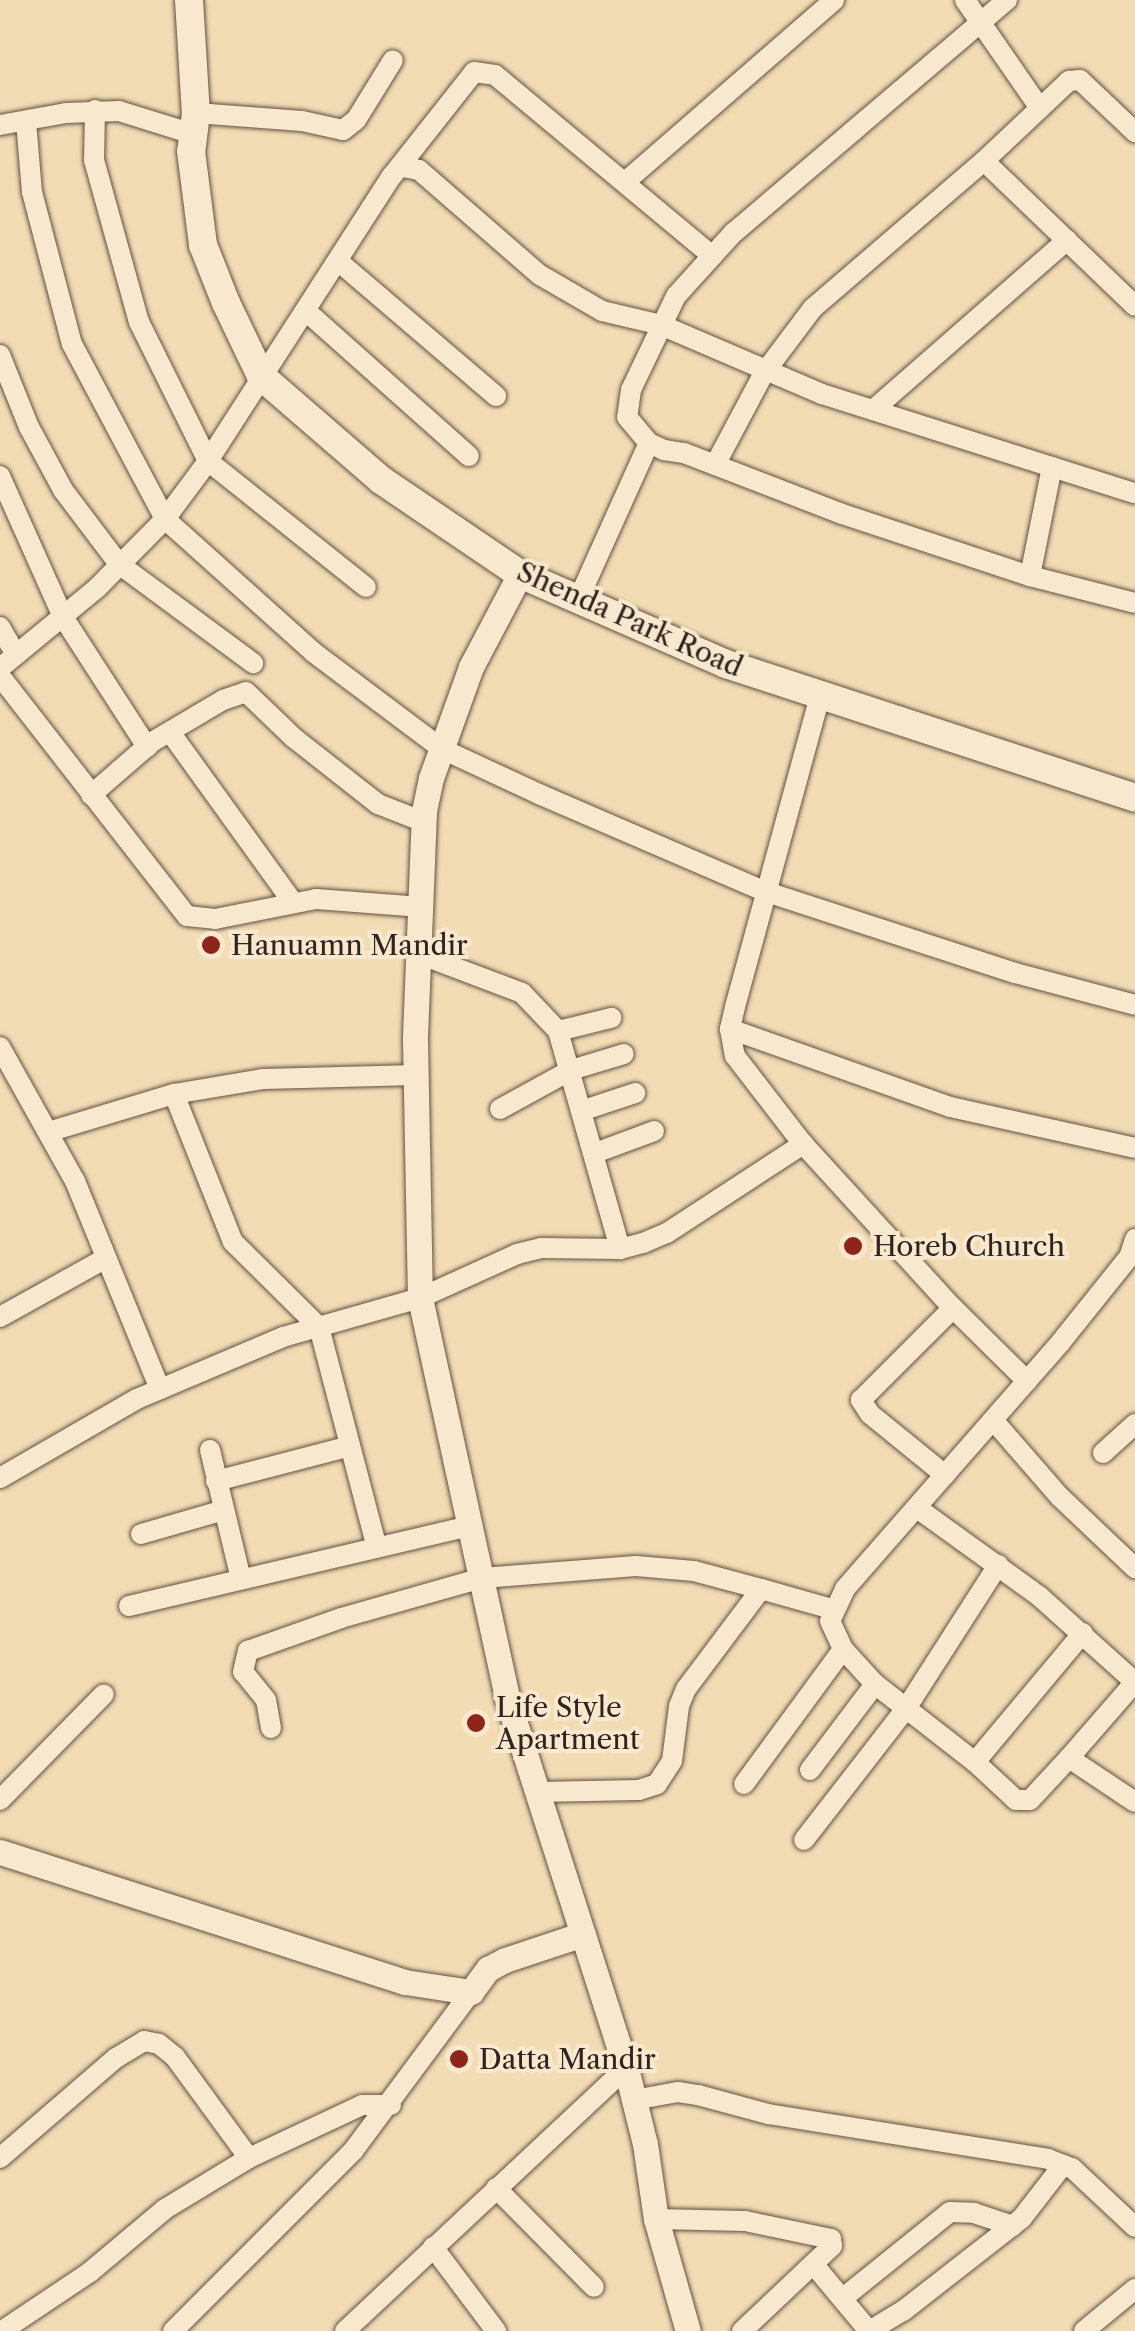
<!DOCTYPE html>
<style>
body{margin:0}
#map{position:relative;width:1135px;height:2331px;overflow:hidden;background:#f2dcb4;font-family:"Libre Caslon Text",serif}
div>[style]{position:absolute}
.roads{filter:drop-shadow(0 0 2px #615143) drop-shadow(0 0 2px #615143)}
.minor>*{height:20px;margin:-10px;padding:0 10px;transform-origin:10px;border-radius:10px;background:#f7e8ce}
.tertiary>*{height:25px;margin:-12.5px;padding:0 12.5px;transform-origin:12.5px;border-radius:12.5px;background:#f7e8ce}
.secondary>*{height:28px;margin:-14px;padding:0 14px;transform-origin:14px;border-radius:14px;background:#f7e8ce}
.dots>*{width:28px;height:28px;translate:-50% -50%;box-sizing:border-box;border:5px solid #f7e8ce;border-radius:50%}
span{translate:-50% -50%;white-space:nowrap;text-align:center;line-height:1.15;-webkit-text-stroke:8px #f7e8ce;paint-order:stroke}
.street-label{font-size:28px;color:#31231d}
.poi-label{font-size:28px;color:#31231d}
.left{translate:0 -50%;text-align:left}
</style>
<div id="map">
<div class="roads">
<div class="minor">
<i style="left:965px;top:0;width:130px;rotate:55.3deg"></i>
<i style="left:1007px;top:0;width:358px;rotate:139.6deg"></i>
<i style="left:734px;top:232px;width:86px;rotate:132.2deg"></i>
<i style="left:676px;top:296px;width:104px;rotate:115.6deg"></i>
<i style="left:631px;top:390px;width:27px;rotate:98deg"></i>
<i style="left:627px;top:417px;width:34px;rotate:50deg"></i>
<i style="left:649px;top:443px;width:17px;rotate:25deg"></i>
<i style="left:664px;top:450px;width:20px;rotate:9deg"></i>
<i style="left:684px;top:453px;width:169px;rotate:21.1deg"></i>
<i style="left:842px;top:514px;width:198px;rotate:18.3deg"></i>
<i style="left:1030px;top:576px;width:108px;rotate:14.4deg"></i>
<i style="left:95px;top:110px;width:50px;rotate:91.1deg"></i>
<i style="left:94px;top:160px;width:168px;rotate:74.5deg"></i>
<i style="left:139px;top:322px;width:155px;rotate:63.6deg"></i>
<i style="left:208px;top:461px;width:202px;rotate:38.6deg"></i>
<i style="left:196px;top:113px;width:106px;rotate:4.3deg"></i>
<i style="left:302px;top:121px;width:42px;rotate:12.4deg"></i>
<i style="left:343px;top:130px;width:16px;rotate:-38deg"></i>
<i style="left:356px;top:120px;width:70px;rotate:-58.3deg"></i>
<i style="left:26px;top:121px;width:71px;rotate:85.2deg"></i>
<i style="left:32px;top:192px;width:157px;rotate:75.3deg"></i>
<i style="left:72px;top:344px;width:198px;rotate:62deg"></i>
<i style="left:165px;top:519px;width:199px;rotate:41.9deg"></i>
<i style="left:313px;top:652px;width:161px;rotate:36.9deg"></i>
<i style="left:442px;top:749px;width:109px;rotate:24.9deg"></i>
<i style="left:541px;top:795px;width:243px;rotate:23.3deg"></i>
<i style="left:764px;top:891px;width:264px;rotate:18.1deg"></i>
<i style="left:1015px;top:973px;width:124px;rotate:14.9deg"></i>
<i style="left:0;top:125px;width:67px;rotate:-10.3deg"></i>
<i style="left:66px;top:113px;width:53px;rotate:-2.2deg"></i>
<i style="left:119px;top:111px;width:77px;rotate:17.3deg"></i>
<i style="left:984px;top:161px;width:117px;rotate:-43.3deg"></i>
<i style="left:1069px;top:81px;width:11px;rotate:-5deg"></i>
<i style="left:1080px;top:80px;width:76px;rotate:43.4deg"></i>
<i style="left:402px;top:167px;width:17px;rotate:10deg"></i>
<i style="left:419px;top:170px;width:160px;rotate:41deg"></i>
<i style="left:540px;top:275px;width:72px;rotate:30.1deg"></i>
<i style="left:602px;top:311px;width:61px;rotate:13.3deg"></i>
<i style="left:661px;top:325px;width:175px;rotate:23.2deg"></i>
<i style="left:822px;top:394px;width:328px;rotate:17.6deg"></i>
<i style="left:625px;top:182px;width:277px;rotate:-41deg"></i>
<i style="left:338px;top:261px;width:208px;rotate:40.5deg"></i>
<i style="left:306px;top:311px;width:218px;rotate:41.7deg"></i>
<i style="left:0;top:355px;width:78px;rotate:68.1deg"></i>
<i style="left:29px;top:427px;width:72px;rotate:61.6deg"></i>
<i style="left:63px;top:490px;width:93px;rotate:52.9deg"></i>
<i style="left:119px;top:564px;width:167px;rotate:36.5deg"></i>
<i style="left:873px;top:410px;width:258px;rotate:-41.2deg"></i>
<i style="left:715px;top:465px;width:104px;rotate:-62deg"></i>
<i style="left:764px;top:373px;width:81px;rotate:-53deg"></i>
<i style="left:813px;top:308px;width:225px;rotate:-40.7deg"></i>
<i style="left:984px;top:161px;width:209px;rotate:43.8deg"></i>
<i style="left:0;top:476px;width:154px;rotate:65.9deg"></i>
<i style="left:63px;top:617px;width:155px;rotate:57.1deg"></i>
<i style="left:1030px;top:576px;width:111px;rotate:-78.6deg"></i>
<i style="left:578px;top:600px;width:172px;rotate:-65.7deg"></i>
<i style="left:0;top:627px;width:32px;rotate:60deg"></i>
<i style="left:0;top:668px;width:126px;rotate:-39.5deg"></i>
<i style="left:97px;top:588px;width:97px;rotate:-45.4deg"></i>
<i style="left:165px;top:519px;width:72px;rotate:-53.4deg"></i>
<i style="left:208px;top:461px;width:339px;rotate:-57.2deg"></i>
<i style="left:392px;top:176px;width:132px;rotate:-51.7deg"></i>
<i style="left:474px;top:72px;width:21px;rotate:8deg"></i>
<i style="left:495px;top:75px;width:283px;rotate:39.8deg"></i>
<i style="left:0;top:676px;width:304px;rotate:52.1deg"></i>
<i style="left:187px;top:916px;width:28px;rotate:6deg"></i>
<i style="left:215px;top:919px;width:103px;rotate:-11.2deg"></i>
<i style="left:316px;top:899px;width:106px;rotate:4.3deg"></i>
<i style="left:820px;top:696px;width:322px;rotate:105.3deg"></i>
<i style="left:735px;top:1007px;width:23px;rotate:103deg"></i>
<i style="left:730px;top:1029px;width:27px;rotate:80deg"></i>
<i style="left:735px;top:1056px;width:111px;rotate:52.3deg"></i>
<i style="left:803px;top:1144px;width:222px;rotate:47.6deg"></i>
<i style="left:953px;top:1308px;width:104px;rotate:44.6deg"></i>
<i style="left:170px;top:732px;width:208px;rotate:54.2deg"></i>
<i style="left:91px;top:795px;width:81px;rotate:-41deg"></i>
<i style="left:152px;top:742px;width:82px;rotate:-30.6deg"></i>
<i style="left:223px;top:700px;width:24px;rotate:-19deg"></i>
<i style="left:246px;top:692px;width:66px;rotate:43.8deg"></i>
<i style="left:294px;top:738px;width:107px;rotate:38.2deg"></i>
<i style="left:378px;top:804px;width:49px;rotate:21.4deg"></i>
<i style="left:419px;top:954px;width:110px;rotate:20.7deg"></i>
<i style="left:522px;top:993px;width:52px;rotate:46.5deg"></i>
<i style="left:558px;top:1031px;width:227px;rotate:74.1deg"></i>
<i style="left:730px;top:1029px;width:233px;rotate:19.5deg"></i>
<i style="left:950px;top:1107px;width:189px;rotate:12.5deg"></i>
<i style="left:558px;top:1031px;width:55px;rotate:-13.8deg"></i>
<i style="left:0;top:1047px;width:154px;rotate:60.8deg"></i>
<i style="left:75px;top:1181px;width:225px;rotate:67.8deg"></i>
<i style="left:174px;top:1094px;width:159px;rotate:68.3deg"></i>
<i style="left:233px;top:1242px;width:121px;rotate:44.7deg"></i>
<i style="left:319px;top:1327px;width:228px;rotate:75.3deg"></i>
<i style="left:500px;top:1109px;width:81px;rotate:-28.8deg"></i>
<i style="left:571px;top:1070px;width:55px;rotate:-16.8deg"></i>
<i style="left:584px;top:1110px;width:54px;rotate:-18.4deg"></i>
<i style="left:48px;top:1132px;width:132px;rotate:-16.8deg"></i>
<i style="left:174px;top:1094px;width:91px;rotate:-9.5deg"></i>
<i style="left:264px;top:1079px;width:152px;rotate:-1.5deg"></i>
<i style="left:595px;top:1153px;width:63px;rotate:-20.4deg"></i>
<i style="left:1135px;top:1239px;width:19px;rotate:108deg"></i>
<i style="left:1129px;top:1257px;width:109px;rotate:128.7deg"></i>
<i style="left:1061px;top:1342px;width:328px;rotate:131.2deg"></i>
<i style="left:845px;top:1589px;width:35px;rotate:115deg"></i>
<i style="left:830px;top:1621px;width:31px;rotate:65deg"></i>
<i style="left:843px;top:1649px;width:47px;rotate:47.6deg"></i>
<i style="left:875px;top:1684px;width:127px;rotate:38deg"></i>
<i style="left:975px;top:1762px;width:56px;rotate:42.8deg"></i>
<i style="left:1016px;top:1800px;width:14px"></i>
<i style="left:1030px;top:1800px;width:57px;rotate:-47.1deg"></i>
<i style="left:1069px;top:1758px;width:79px;rotate:33.7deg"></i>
<i style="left:0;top:1317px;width:121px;rotate:-29.1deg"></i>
<i style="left:993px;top:1420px;width:101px;rotate:49deg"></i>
<i style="left:1059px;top:1496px;width:105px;rotate:43.5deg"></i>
<i style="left:210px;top:1450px;width:133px;rotate:76.5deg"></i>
<i style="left:1103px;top:1453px;width:43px;rotate:-42.2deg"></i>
<i style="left:945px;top:1475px;width:97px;rotate:-140.9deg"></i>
<i style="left:870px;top:1414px;width:17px;rotate:-123deg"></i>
<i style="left:861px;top:1400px;width:130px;rotate:-45deg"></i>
<i style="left:0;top:1478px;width:158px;rotate:-30deg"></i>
<i style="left:137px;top:1399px;width:159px;rotate:-23deg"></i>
<i style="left:283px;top:1337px;width:142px;rotate:-15.9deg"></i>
<i style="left:420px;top:1298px;width:107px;rotate:-24.4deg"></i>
<i style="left:517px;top:1254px;width:25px;rotate:-14deg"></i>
<i style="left:541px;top:1248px;width:79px;rotate:0.7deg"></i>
<i style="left:620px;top:1249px;width:24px;rotate:-15deg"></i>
<i style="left:643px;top:1243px;width:26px;rotate:-23deg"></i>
<i style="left:667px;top:1233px;width:163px;rotate:-33.2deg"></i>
<i style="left:216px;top:1481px;width:138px;rotate:-14.6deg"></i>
<i style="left:917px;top:1508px;width:150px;rotate:35.8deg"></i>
<i style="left:1039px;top:1596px;width:129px;rotate:41.9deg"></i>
<i style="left:1135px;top:1682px;width:101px;rotate:131deg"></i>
<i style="left:141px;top:1534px;width:86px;rotate:-16.1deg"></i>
<i style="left:129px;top:1606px;width:351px;rotate:-13.2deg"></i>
<i style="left:271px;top:1728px;width:28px;rotate:-100deg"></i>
<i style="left:266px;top:1700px;width:36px;rotate:-129deg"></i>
<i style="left:243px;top:1672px;width:22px;rotate:-77deg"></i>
<i style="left:248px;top:1651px;width:99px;rotate:-19.5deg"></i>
<i style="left:341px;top:1618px;width:147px;rotate:-15.8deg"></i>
<i style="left:482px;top:1578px;width:154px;rotate:-4.5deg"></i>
<i style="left:636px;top:1566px;width:58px;rotate:4.9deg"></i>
<i style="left:694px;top:1571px;width:69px;rotate:15deg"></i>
<i style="left:975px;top:1762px;width:168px;rotate:-50.1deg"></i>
<i style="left:810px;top:1770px;width:108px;rotate:-52.9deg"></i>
<i style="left:744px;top:1784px;width:167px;rotate:-53.7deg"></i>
<i style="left:538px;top:1792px;width:101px;rotate:-1.1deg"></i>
<i style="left:639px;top:1790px;width:19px;rotate:-18deg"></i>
<i style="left:657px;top:1784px;width:27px;rotate:-57deg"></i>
<i style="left:672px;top:1761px;width:55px;rotate:-82.7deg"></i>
<i style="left:679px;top:1706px;width:18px;rotate:-68deg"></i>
<i style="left:686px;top:1689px;width:125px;rotate:-53.1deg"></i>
<i style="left:761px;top:1589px;width:74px;rotate:15.7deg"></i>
<i style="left:0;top:1800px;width:148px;rotate:-45.5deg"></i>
<i style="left:804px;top:1840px;width:168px;rotate:-52.2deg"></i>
<i style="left:907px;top:1707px;width:169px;rotate:-57.3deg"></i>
<i style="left:634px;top:2100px;width:45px;rotate:-10.3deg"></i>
<i style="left:678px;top:2092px;width:20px;rotate:9deg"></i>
<i style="left:698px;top:2095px;width:73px;rotate:15.2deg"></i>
<i style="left:768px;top:2114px;width:284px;rotate:9.1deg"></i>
<i style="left:1048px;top:2159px;width:26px;rotate:21deg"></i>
<i style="left:1072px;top:2168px;width:86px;rotate:43.1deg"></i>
<i style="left:0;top:2158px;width:153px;rotate:-40.8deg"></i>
<i style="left:116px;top:2058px;width:33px;rotate:-31deg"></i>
<i style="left:144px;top:2041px;width:15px;rotate:11deg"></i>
<i style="left:159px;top:2044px;width:21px;rotate:39deg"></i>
<i style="left:175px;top:2057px;width:125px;rotate:53.8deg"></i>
<i style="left:496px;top:2188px;width:139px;rotate:45.3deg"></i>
<i style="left:656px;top:2219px;width:89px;rotate:1.3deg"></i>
<i style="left:745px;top:2221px;width:88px;rotate:11.8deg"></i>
<i style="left:831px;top:2239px;width:7px;rotate:82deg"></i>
<i style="left:832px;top:2246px;width:124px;rotate:136.6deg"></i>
<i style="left:433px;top:2247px;width:105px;rotate:53.1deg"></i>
<i style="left:814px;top:2265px;width:86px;rotate:50.2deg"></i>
<i style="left:843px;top:2298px;width:137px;rotate:-38.8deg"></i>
<i style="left:950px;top:2212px;width:24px;rotate:2deg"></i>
<i style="left:974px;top:2213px;width:41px;rotate:18.4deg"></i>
<i style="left:871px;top:2330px;width:37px;rotate:-31deg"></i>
<i style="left:903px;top:2311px;width:151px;rotate:-38deg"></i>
<i style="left:1022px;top:2218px;width:67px;rotate:-52.3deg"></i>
<i style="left:2px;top:2331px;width:106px;rotate:-33.8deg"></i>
<i style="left:90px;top:2272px;width:98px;rotate:-40deg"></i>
<i style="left:165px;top:2209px;width:98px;rotate:-31.3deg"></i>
<i style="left:249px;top:2158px;width:125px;rotate:-25.1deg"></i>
<i style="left:362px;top:2105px;width:29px"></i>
<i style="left:173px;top:2331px;width:255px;rotate:-45deg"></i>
<i style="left:353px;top:2151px;width:198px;rotate:-53.4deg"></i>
<i style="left:345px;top:2331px;width:385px;rotate:-43.1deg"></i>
<i style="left:1084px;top:2331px;width:66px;rotate:-39.5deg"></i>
</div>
<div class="tertiary">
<i style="left:520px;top:574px;width:105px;rotate:117.8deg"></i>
<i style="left:471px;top:667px;width:118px;rotate:109.8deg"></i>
<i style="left:431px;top:778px;width:35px;rotate:102deg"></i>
<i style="left:424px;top:812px;width:228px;rotate:92.3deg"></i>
<i style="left:415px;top:1040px;width:258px;rotate:88.9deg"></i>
<i style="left:420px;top:1298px;width:409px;rotate:77.7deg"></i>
<i style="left:507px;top:1698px;width:389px;rotate:72.2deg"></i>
<i style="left:626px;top:2068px;width:78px;rotate:76deg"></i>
<i style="left:645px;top:2144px;width:76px;rotate:81.7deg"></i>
<i style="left:656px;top:2219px;width:116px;rotate:74.1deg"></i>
<i style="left:0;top:1852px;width:425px;rotate:17.8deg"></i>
<i style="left:405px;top:1982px;width:67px;rotate:8.6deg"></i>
<i style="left:471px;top:1992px;width:29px;rotate:-54deg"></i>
<i style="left:488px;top:1969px;width:19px;rotate:-28deg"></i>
<i style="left:505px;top:1960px;width:82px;rotate:-18.4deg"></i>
</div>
<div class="secondary">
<i style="left:189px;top:0;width:113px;rotate:86.5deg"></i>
<i style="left:196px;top:113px;width:38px;rotate:97deg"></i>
<i style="left:191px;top:151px;width:95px;rotate:82.7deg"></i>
<i style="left:203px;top:245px;width:62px;rotate:68.4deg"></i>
<i style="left:226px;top:303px;width:81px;rotate:64.4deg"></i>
<i style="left:261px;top:376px;width:159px;rotate:40.9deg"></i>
<i style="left:381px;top:480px;width:168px;rotate:34.1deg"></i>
<i style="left:520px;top:574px;width:225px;rotate:23.6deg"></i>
<i style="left:726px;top:664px;width:430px;rotate:18.1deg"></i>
</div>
</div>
<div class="dots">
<i style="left:211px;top:945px;background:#8f2418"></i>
<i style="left:853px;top:1246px;background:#8f2418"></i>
<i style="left:476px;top:1723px;background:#8f2418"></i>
<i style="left:459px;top:2059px;background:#8f2418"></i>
</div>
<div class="street-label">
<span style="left:630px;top:619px;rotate:24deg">Shenda Park Road</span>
</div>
<div class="poi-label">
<span class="left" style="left:231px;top:945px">Hanuamn Mandir</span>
<span class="left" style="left:873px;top:1246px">Horeb Church</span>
<span class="left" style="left:496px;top:1723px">Life Style<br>Apartment</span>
<span class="left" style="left:479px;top:2059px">Datta Mandir</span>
</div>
</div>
